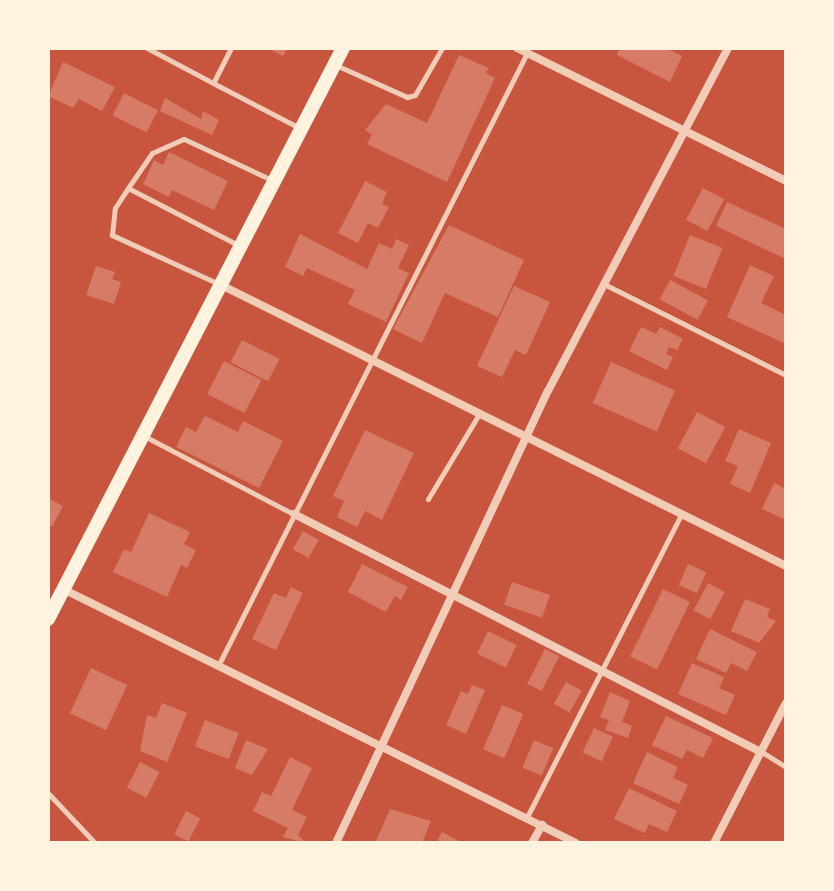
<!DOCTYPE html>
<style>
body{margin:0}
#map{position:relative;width:834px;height:891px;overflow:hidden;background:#c8553d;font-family:"Alegreya Sans",sans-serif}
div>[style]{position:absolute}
.building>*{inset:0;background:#d67c66;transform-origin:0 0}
.service>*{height:5px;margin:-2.5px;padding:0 2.5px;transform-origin:2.5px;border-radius:2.5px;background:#f1ccb7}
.minor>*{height:8px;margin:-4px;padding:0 4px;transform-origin:4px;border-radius:4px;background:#f1ccb7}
.secondary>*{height:14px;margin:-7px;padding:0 7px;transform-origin:7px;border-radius:7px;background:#fff3e0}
span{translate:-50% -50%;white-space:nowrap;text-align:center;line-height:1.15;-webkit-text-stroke:6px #fff3e0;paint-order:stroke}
.frame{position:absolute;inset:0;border:50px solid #fff3e0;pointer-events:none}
</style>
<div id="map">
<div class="building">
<i style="clip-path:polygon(268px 48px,287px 48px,283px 56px)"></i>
<i style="clip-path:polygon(620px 48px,665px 48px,682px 56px,670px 82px,617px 55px)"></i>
<i style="clip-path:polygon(459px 55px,489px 68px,486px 73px,495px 78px,447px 182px,367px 144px,372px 134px,365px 130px,386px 104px,427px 123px)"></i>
<i style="clip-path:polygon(63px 62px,115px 87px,102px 111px,79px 99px,73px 108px,48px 96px)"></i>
<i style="left:124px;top:93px;width:38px;height:25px;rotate:27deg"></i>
<i style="clip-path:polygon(165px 98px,201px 119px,203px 111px,219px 120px,212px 135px,160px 111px)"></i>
<i style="clip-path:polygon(169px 152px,228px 181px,214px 210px,172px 190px,169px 197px,143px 184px,154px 160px,163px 165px)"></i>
<i style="clip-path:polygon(365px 181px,387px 192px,382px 204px,389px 207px,378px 228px,368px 223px,358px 243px,338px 233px)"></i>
<i style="left:703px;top:188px;width:24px;height:36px;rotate:28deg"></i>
<i style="clip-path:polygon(727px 202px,786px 229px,786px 259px,716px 226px)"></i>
<i style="clip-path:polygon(449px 225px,524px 260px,498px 317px,445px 293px,422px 343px,393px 329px)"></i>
<i style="clip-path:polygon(300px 234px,367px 269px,379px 243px,392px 249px,396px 239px,409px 245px,398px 268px,409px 273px,386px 322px,348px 304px,355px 290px,307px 268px,303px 276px,285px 267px)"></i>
<i style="left:690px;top:235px;width:35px;height:44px;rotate:22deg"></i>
<i style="clip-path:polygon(750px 265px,774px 276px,761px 303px,786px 315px,786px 344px,727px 317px)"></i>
<i style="clip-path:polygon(96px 266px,115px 272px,112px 279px,121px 282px,114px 304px,86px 295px)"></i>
<i style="left:670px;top:280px;width:43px;height:22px;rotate:28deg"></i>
<i style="clip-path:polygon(514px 286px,550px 302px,526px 355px,515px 350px,502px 377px,477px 366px)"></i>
<i style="clip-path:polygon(641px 327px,656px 334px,660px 327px,683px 339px,677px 350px,669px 347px,666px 354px,673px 357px,667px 370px,629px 351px)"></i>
<i style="left:242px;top:340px;width:42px;height:25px;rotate:27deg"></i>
<i style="left:224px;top:361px;width:42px;height:37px;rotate:27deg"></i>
<i style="left:611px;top:362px;width:70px;height:45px;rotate:24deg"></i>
<i style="left:697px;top:412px;width:32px;height:41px;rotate:28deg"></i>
<i style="clip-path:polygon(205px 416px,238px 432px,243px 421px,283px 441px,259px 488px,176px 447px,186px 427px,196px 432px)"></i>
<i style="clip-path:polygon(739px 429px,771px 443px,750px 493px,730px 484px,738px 466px,725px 461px)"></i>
<i style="clip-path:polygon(365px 430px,414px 453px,382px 520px,365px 511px,357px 527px,337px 517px,344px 501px,333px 496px)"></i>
<i style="clip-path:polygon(774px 483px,786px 489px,786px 520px,762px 509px)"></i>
<i style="clip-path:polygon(48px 498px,63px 506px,52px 527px,48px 525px)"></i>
<i style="clip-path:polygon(149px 513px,190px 532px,184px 544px,196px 550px,187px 568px,181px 565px,167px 597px,113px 572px,124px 549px,131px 552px)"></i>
<i style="left:303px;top:531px;width:18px;height:21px;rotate:29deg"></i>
<i style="clip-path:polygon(362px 564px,408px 587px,401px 600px,395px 596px,386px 612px,348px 592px)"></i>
<i style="left:688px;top:564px;width:20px;height:23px;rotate:24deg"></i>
<i style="left:512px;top:582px;width:40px;height:24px;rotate:19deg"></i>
<i style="left:708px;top:583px;width:19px;height:31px;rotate:28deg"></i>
<i style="clip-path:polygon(291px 587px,303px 593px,276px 650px,252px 639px,274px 593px,286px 598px)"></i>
<i style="left:663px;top:589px;width:30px;height:75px;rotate:26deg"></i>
<i style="clip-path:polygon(745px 599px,770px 609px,767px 617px,776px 621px,759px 643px,731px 631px)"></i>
<i style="clip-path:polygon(710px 629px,757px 652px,747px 671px,731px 663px,726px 673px,696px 659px)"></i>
<i style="left:488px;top:631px;width:32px;height:25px;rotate:26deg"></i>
<i style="left:545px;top:649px;width:16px;height:39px;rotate:27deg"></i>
<i style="clip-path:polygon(692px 663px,724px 677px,719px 688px,735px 695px,726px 715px,678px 694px)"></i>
<i style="left:91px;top:668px;width:40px;height:50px;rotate:25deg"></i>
<i style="left:566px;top:682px;width:18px;height:25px;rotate:29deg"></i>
<i style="clip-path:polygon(472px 685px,485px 690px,466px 734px,446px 725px,461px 691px,468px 694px)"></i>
<i style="clip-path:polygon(610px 692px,630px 701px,622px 722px,632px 726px,628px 738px,605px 730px,609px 720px,600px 717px)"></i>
<i style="clip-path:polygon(162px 703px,187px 713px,167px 762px,140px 751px,147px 715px,156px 718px)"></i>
<i style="left:502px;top:705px;width:23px;height:48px;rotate:23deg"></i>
<i style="clip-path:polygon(666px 716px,713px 738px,703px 758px,687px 750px,682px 759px,652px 745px)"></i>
<i style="left:205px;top:720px;width:36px;height:28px;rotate:21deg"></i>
<i style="left:594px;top:728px;width:21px;height:27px;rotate:25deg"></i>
<i style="clip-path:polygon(246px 740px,268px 749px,252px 775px,235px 768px)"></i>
<i style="left:534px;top:740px;width:21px;height:30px;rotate:23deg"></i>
<i style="clip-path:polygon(647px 752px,678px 767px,673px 778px,688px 785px,679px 804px,633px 783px)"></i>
<i style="clip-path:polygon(290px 757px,312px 768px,292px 810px,307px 817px,298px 835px,306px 843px,283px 837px,288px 828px,253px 811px,262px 792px,271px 796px)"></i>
<i style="left:140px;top:762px;width:22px;height:29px;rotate:27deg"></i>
<i style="clip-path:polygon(629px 788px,677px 811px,667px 832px,649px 824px,645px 833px,614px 819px)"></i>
<i style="clip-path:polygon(390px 809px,431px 821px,422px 843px,375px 843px)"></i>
<i style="left:186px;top:811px;width:16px;height:26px;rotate:27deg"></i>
<i style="clip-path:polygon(442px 832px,463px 843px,436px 843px)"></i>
</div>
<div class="service">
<i style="left:147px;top:48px;width:75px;rotate:27.9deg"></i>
<i style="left:231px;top:48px;width:39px;rotate:117deg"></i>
<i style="left:213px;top:83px;width:96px;rotate:27.4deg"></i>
<i style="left:338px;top:66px;width:76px;rotate:24.2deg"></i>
<i style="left:407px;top:97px;width:8px;rotate:-14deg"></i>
<i style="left:415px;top:95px;width:54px;rotate:-60.1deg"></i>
<i style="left:128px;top:188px;width:42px;rotate:-55.6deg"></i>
<i style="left:152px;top:153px;width:35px;rotate:-24deg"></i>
<i style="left:184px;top:139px;width:97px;rotate:25deg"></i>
<i style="left:219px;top:284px;width:118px;rotate:-155.4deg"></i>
<i style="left:112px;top:235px;width:27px;rotate:-84deg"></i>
<i style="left:115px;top:208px;width:24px;rotate:-57deg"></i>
<i style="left:128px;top:188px;width:124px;rotate:27.4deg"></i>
<i style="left:606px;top:285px;width:201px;rotate:26.6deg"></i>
<i style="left:146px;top:437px;width:166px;rotate:27.6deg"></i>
<i style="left:428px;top:499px;width:99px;rotate:-59deg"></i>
<i style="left:218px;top:666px;width:686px;rotate:-63.25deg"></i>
<i style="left:762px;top:752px;width:28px;rotate:32deg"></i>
<i style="left:48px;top:793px;width:69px;rotate:46.8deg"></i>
<i style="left:526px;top:819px;width:341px;rotate:-63deg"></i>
</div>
<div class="minor">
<i style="left:517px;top:48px;width:300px;rotate:26.3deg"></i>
<i style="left:219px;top:284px;width:633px;rotate:26.44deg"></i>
<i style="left:294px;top:514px;width:524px;rotate:27.01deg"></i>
<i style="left:67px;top:591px;width:568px;rotate:26.34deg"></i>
<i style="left:336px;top:843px;width:499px;rotate:-64.9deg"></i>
<i style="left:548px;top:391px;width:387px;rotate:-62.3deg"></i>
<i style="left:532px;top:843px;width:21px;rotate:-61deg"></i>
<i style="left:714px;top:843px;width:157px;rotate:-62.8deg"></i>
</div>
<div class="secondary">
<i style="left:48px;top:619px;width:643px;rotate:-62.68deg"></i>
</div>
<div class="frame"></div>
</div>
